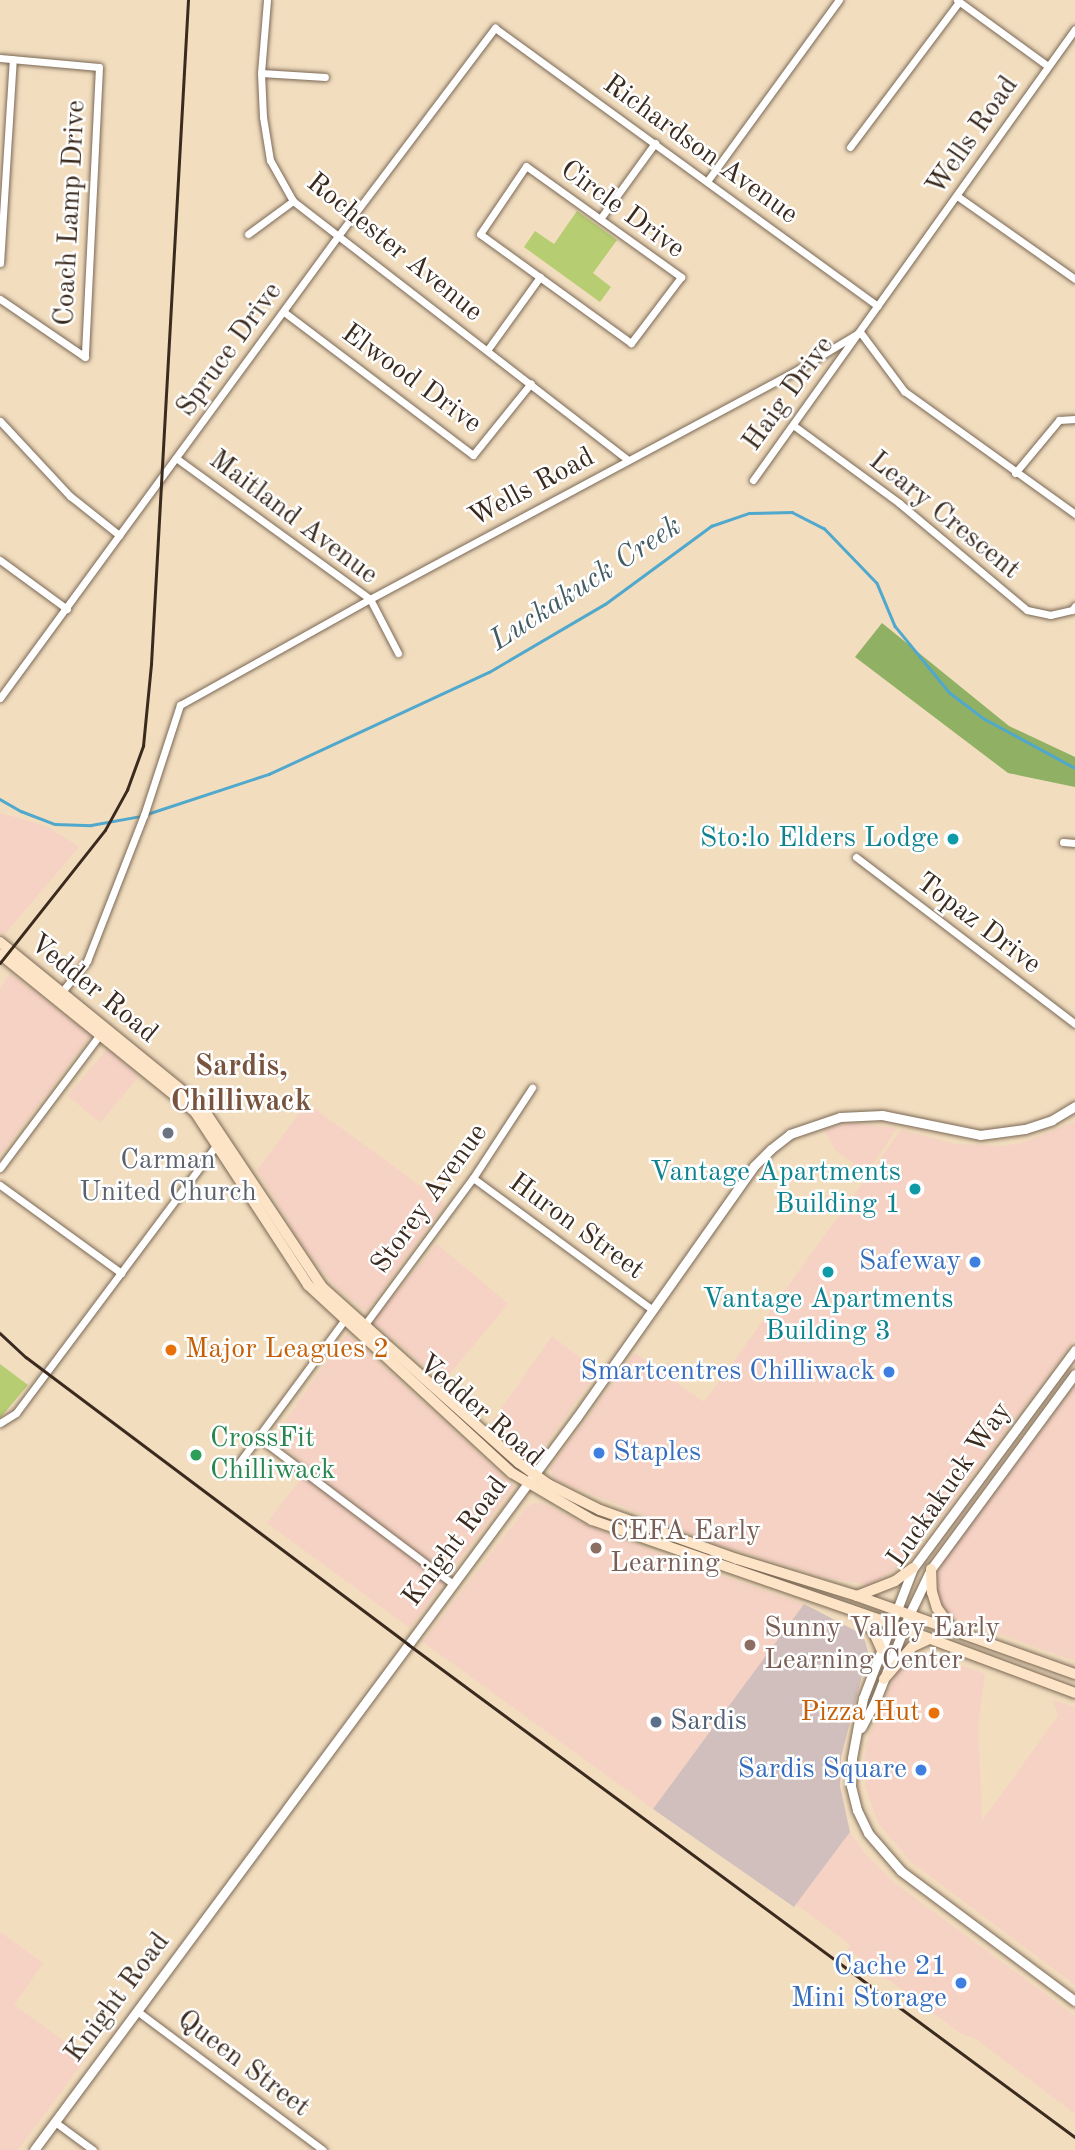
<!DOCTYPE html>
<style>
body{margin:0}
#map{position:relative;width:1075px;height:2150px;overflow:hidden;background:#f2ddbf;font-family:"Old Standard TT",serif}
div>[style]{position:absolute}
.built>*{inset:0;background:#f6d2c4;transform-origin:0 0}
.industrial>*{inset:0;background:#d1bfbe}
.green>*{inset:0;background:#b6cd71}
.forest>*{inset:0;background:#90b063}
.stream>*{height:2.5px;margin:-1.25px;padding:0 1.25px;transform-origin:1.25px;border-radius:1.25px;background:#50a8cd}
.roads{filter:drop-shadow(0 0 2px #7b6956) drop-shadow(0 0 2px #7b6956)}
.minor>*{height:7px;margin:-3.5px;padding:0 3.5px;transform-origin:3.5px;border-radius:3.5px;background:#fff}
.tertiary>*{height:9px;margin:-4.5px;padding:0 4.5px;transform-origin:4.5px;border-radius:4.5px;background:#fff}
.secondary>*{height:10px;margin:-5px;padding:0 5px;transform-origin:5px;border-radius:5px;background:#fee4c6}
.rail>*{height:2.5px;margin:-1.25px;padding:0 1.25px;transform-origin:1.25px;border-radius:1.25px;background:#3b2a1e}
.dots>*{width:19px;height:19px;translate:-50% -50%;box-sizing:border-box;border:4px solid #fff;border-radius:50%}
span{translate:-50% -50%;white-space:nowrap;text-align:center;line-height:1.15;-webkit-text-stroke:5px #fff;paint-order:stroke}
.street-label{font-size:28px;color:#3b2a1e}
.culture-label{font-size:28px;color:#0d838f}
.right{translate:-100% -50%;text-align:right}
.worship-label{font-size:28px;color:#5b616d}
.shop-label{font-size:28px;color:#366cbe}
.left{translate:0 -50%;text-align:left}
.food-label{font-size:28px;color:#c56008}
.leisure-label{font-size:28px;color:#27864d}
.education-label{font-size:28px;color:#785e54}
.service-label{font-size:28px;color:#4e5e75}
.water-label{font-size:30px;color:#435c64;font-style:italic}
.neighbourhood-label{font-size:30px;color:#78543f;font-weight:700}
</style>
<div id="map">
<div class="built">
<i style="clip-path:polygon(0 813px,47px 826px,79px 847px,4px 935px,0 931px)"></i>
<i style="clip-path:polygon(10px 973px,91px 1035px,0 1155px,0 989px)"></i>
<i style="left:107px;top:1049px;width:42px;height:61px;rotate:40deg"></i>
<i style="clip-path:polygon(307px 1103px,445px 1204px,366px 1312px,335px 1286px,305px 1249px,257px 1170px)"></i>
<i style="clip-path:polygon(1075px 1122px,1075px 1339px,908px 1560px,871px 1585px,828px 1578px,713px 1543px,554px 1479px,550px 1468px,635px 1353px,704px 1402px,901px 1130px,955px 1144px,1001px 1146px,1022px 1143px)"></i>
<i style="clip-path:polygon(849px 1123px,897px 1128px,867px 1173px,836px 1151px,824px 1130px)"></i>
<i style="left:437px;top:1244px;width:93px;height:101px;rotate:40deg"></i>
<i style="clip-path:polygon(347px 1333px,514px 1486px,410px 1628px,267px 1523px,309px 1468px,273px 1439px)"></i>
<i style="clip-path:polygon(552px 1336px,598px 1371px,540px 1452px,528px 1457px,492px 1422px)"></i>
<i style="clip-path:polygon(1075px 1386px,1075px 1661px,944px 1614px,934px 1587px,943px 1560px)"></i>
<i style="clip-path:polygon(534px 1503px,541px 1503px,591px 1527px,687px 1564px,804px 1604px,653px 1809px,423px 1642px,527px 1507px)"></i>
<i style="clip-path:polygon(922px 1651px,985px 1674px,978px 1725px,982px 1821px,1058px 1716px,1053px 1700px,1075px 1707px,1075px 1985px,911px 1862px,878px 1823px,865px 1786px,864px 1761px,868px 1738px,900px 1664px,911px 1654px)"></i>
<i style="clip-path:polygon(850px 1832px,864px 1852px,897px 1885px,1075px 2016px,1075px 2114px,973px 2037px,963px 2035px,848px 1950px,850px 1945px,796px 1904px)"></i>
<i style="clip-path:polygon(0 1932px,43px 1963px,14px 2005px,87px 2057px,18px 2150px,0 2150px)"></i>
</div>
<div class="industrial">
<i style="clip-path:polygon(804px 1604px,856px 1631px,865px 1641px,868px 1652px,841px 1757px,840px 1786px,850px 1832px,794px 1907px,653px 1809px)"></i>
</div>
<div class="green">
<i style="clip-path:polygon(577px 211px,617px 240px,593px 273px,611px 287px,600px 302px,524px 247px,535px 231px,554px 244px)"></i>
<i style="clip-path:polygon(0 1364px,28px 1385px,0 1418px)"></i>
</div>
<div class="forest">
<i style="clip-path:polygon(882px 623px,1009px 726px,1075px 757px,1075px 787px,1008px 773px,855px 657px)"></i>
</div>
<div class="stream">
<i style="left:0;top:799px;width:24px;rotate:30deg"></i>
<i style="left:21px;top:811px;width:36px;rotate:21deg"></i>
<i style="left:55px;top:824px;width:36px;rotate:2deg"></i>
<i style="left:91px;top:825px;width:51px;rotate:-10.2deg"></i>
<i style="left:147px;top:814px;width:128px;rotate:-18.2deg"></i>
<i style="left:269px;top:774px;width:242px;rotate:-24.9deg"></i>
<i style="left:489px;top:672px;width:134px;rotate:-30.4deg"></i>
<i style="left:605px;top:604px;width:132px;rotate:-36.3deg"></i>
<i style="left:711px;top:526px;width:40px;rotate:-18.9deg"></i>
<i style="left:749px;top:513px;width:43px;rotate:-1.3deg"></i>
<i style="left:792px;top:512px;width:36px;rotate:27deg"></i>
<i style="left:824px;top:528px;width:76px;rotate:46.1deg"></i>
<i style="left:877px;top:583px;width:47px;rotate:67.3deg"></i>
<i style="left:895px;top:626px;width:85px;rotate:50.7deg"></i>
<i style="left:949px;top:692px;width:43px;rotate:37.4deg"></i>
<i style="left:983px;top:718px;width:105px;rotate:28.5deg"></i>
</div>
<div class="roads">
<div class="minor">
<i style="left:267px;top:0;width:73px;rotate:94.7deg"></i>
<i style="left:261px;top:73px;width:44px;rotate:87.4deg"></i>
<i style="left:263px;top:117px;width:44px;rotate:80.8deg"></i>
<i style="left:270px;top:160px;width:47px;rotate:60.7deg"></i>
<i style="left:293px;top:201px;width:423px;rotate:37.7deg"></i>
<i style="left:957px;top:0;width:112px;rotate:36deg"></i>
<i style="left:0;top:58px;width:99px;rotate:5.2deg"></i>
<i style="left:99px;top:67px;width:290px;rotate:92.8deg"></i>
<i style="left:85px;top:357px;width:103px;rotate:-145.7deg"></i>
<i style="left:261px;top:73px;width:64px;rotate:3.6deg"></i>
<i style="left:850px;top:147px;width:181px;rotate:-53.1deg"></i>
<i style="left:526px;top:166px;width:191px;rotate:35.6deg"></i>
<i style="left:681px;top:277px;width:83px;rotate:127.1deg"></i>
<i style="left:631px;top:343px;width:186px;rotate:-144.2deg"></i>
<i style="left:480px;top:234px;width:82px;rotate:-55.9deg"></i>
<i style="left:708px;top:180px;width:223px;rotate:-54deg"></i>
<i style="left:957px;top:196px;width:144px;rotate:35.1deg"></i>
<i style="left:600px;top:219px;width:94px;rotate:-54.1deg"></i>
<i style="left:248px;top:234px;width:56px;rotate:-36.3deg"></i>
<i style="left:0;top:263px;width:204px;rotate:-86.4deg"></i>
<i style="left:284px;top:312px;width:237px;rotate:37.1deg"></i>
<i style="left:473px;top:455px;width:92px;rotate:-51.1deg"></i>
<i style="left:860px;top:332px;width:74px;rotate:53.3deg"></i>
<i style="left:904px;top:391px;width:211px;rotate:35.7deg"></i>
<i style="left:488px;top:349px;width:89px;rotate:-54.2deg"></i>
<i style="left:0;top:421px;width:103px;rotate:47deg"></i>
<i style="left:70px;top:496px;width:63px;rotate:38.5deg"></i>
<i style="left:793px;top:425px;width:132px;rotate:36.3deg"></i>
<i style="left:899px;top:503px;width:167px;rotate:39.9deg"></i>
<i style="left:1027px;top:610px;width:24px;rotate:12deg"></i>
<i style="left:1050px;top:615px;width:23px;rotate:-13deg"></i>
<i style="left:1072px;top:610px;width:5px;rotate:-53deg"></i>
<i style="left:176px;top:458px;width:240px;rotate:36deg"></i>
<i style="left:370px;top:599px;width:61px;rotate:62.6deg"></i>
<i style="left:1015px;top:473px;width:69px;rotate:-50.3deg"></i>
<i style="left:1059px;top:420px;width:16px;rotate:-4deg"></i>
<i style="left:753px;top:480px;width:554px;rotate:-54.47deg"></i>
<i style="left:0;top:560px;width:83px;rotate:36.2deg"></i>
<i style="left:0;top:698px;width:572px;rotate:-53.81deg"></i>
<i style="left:338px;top:236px;width:261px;rotate:-53deg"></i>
<i style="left:495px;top:28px;width:473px;rotate:36deg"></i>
<i style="left:1063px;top:842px;width:12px;rotate:5deg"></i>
<i style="left:856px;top:857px;width:275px;rotate:37.3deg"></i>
<i style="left:60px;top:994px;width:43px;rotate:-50.7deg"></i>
<i style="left:87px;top:961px;width:157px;rotate:-68.7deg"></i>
<i style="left:144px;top:815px;width:116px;rotate:-71.9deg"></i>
<i style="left:180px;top:705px;width:218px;rotate:-29.2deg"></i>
<i style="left:370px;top:599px;width:479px;rotate:-28.2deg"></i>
<i style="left:792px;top:373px;width:79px;rotate:-31.1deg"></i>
<i style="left:0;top:1168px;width:169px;rotate:-53.2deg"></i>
<i style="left:473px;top:1178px;width:223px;rotate:36.3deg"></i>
<i style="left:0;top:1185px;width:150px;rotate:36deg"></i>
<i style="left:363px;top:1327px;width:185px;rotate:-53.6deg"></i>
<i style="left:473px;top:1178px;width:108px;rotate:-56.8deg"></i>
<i style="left:0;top:1423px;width:19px;rotate:-32deg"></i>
<i style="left:16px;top:1413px;width:337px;rotate:-53.2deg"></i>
<i style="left:258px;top:1437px;width:244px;rotate:37deg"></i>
<i style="left:236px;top:1467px;width:189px;rotate:-53.6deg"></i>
<i style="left:137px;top:2011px;width:232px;rotate:36.8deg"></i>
<i style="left:55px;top:2122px;width:47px;rotate:36.4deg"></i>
</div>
<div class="tertiary">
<i style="left:1075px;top:1350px;width:272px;rotate:126.6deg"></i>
<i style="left:913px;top:1568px;width:139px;rotate:111deg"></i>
<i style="left:863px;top:1698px;width:61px;rotate:100.4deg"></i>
<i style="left:852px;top:1758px;width:28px;rotate:92deg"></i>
<i style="left:851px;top:1786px;width:25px;rotate:76deg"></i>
<i style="left:857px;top:1810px;width:25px;rotate:64deg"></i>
<i style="left:868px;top:1833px;width:50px;rotate:49deg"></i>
<i style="left:901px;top:1871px;width:217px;rotate:36.8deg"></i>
<i style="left:861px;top:1728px;width:30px;rotate:-62deg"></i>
<i style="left:875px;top:1702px;width:93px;rotate:-68.7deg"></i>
<i style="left:909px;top:1615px;width:51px;rotate:-64.4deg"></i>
<i style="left:931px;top:1569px;width:242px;rotate:-53.6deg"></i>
<i style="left:34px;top:2150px;width:912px;rotate:-53.47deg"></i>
<i style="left:577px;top:1417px;width:307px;rotate:-54.8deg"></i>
<i style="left:754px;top:1166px;width:24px;rotate:-45deg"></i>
<i style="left:771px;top:1149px;width:24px;rotate:-38deg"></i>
<i style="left:790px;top:1134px;width:53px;rotate:-18.8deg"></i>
<i style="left:840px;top:1117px;width:42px;rotate:-2.7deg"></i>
<i style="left:882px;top:1115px;width:100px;rotate:11.5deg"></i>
<i style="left:980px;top:1135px;width:45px;rotate:-7.6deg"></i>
<i style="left:1025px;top:1129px;width:28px;rotate:-18deg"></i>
<i style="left:1052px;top:1120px;width:27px;rotate:-31deg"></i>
</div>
<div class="secondary">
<i style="left:0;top:942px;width:261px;rotate:39.2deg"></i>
<i style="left:202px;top:1107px;width:216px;rotate:56.3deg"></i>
<i style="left:322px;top:1287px;width:264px;rotate:41.8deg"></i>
<i style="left:519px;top:1463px;width:36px;rotate:36deg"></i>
<i style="left:548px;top:1484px;width:58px;rotate:26.6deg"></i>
<i style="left:600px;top:1510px;width:145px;rotate:19.7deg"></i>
<i style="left:737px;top:1559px;width:126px;rotate:17.1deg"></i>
<i style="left:857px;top:1596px;width:232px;rotate:19.7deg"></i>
<i style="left:0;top:954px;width:251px;rotate:39deg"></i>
<i style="left:195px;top:1112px;width:207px;rotate:56.8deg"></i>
<i style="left:308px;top:1285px;width:277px;rotate:42.7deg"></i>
<i style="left:512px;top:1473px;width:93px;rotate:30.4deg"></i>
<i style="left:592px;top:1520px;width:305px;rotate:19.1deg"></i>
<i style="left:880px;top:1620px;width:208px;rotate:20.5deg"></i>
<i style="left:931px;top:1569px;width:23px;rotate:88deg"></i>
<i style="left:932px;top:1592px;width:17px;rotate:73deg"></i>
<i style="left:937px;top:1608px;width:27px;rotate:54deg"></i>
<i style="left:857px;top:1596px;width:41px;rotate:-21.5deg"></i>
<i style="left:895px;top:1581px;width:22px;rotate:-36deg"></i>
<i style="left:858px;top:1613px;width:26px;rotate:51deg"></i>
<i style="left:874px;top:1633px;width:17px;rotate:66deg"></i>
<i style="left:884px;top:1679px;width:43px;rotate:-48.8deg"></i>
<i style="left:912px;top:1647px;width:19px;rotate:-25deg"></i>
</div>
</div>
<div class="rail">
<i style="left:0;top:963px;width:169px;rotate:-51.7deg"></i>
<i style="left:105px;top:830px;width:46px;rotate:-61.2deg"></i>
<i style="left:127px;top:790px;width:47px;rotate:-70deg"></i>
<i style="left:143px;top:746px;width:82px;rotate:-84.4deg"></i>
<i style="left:151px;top:664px;width:665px;rotate:-86.81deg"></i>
<i style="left:0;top:1333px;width:35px;rotate:43deg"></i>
<i style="left:26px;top:1357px;width:478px;rotate:36.9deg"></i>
<i style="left:408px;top:1644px;width:829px;rotate:36.47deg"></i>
</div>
<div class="dots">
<i style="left:953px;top:839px;background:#0f9aa8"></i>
<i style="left:168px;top:1133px;background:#6b7280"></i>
<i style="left:915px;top:1189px;background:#0f9aa8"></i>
<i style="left:975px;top:1262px;background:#3f7fe0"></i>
<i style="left:828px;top:1272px;background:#0f9aa8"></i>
<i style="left:171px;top:1350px;background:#e8710a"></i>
<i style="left:889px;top:1372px;background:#3f7fe0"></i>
<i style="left:599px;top:1453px;background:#3f7fe0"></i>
<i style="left:196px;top:1455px;background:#2e9e5b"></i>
<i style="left:596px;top:1548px;background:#8d6e63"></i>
<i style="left:750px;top:1645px;background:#8d6e63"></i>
<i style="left:934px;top:1713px;background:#e8710a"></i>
<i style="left:656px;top:1722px;background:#5c6f8a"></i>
<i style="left:921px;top:1770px;background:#3f7fe0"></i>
<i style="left:961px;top:1983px;background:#3f7fe0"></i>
</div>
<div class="street-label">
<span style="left:973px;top:136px;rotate:-55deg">Wells Road</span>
<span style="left:700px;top:150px;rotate:36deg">Richardson Avenue</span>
<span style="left:622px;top:210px;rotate:36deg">Circle Drive</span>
<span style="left:71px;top:213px;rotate:-87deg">Coach Lamp Drive</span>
<span style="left:394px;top:248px;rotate:39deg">Rochester Avenue</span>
<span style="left:230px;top:350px;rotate:-54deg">Spruce Drive</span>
<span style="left:411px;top:379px;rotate:36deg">Elwood Drive</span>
<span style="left:789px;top:394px;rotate:-54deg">Haig Drive</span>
<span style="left:532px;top:488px;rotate:-28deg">Wells Road</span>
<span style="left:944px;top:516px;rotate:39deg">Leary Crescent</span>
<span style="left:293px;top:518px;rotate:37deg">Maitland Avenue</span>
<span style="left:978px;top:924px;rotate:37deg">Topaz Drive</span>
<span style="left:93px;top:989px;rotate:39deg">Vedder Road</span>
<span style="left:430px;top:1199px;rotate:-54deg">Storey Avenue</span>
<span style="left:576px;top:1227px;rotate:36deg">Huron Street</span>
<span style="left:480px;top:1411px;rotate:41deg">Vedder Road</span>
<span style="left:950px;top:1485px;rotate:-55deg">Luckakuck Way</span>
<span style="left:456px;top:1542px;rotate:-53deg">Knight Road</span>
<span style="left:118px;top:1998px;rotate:-53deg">Knight Road</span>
<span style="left:243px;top:2064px;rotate:37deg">Queen Street</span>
</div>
<div class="culture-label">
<span class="right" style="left:939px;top:839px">Sto:lo Elders Lodge</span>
<span class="right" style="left:901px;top:1189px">Vantage Apartments<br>Building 1</span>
<span style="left:828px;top:1316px">Vantage Apartments<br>Building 3</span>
</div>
<div class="worship-label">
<span style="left:168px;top:1177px">Carman<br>United Church</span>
</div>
<div class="shop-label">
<span class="right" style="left:961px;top:1262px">Safeway</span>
<span class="right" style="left:875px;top:1372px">Smartcentres Chilliwack</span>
<span class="left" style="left:613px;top:1453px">Staples</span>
<span class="right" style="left:907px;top:1770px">Sardis Square</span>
<span class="right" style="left:947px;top:1983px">Cache 21<br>Mini Storage</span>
</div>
<div class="food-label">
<span class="left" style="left:185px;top:1350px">Major Leagues 2</span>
<span class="right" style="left:920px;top:1713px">Pizza Hut</span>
</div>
<div class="leisure-label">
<span class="left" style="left:210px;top:1455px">CrossFit<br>Chilliwack</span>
</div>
<div class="education-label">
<span class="left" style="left:610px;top:1548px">CEFA Early<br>Learning</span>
<span class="left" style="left:764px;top:1645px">Sunny Valley Early<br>Learning Center</span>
</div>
<div class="service-label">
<span class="left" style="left:670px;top:1722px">Sardis</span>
</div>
<div class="water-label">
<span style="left:586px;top:584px;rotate:-33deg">Luckakuck Creek</span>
</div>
<div class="neighbourhood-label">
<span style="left:241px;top:1084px">Sardis,<br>Chilliwack</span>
</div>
</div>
